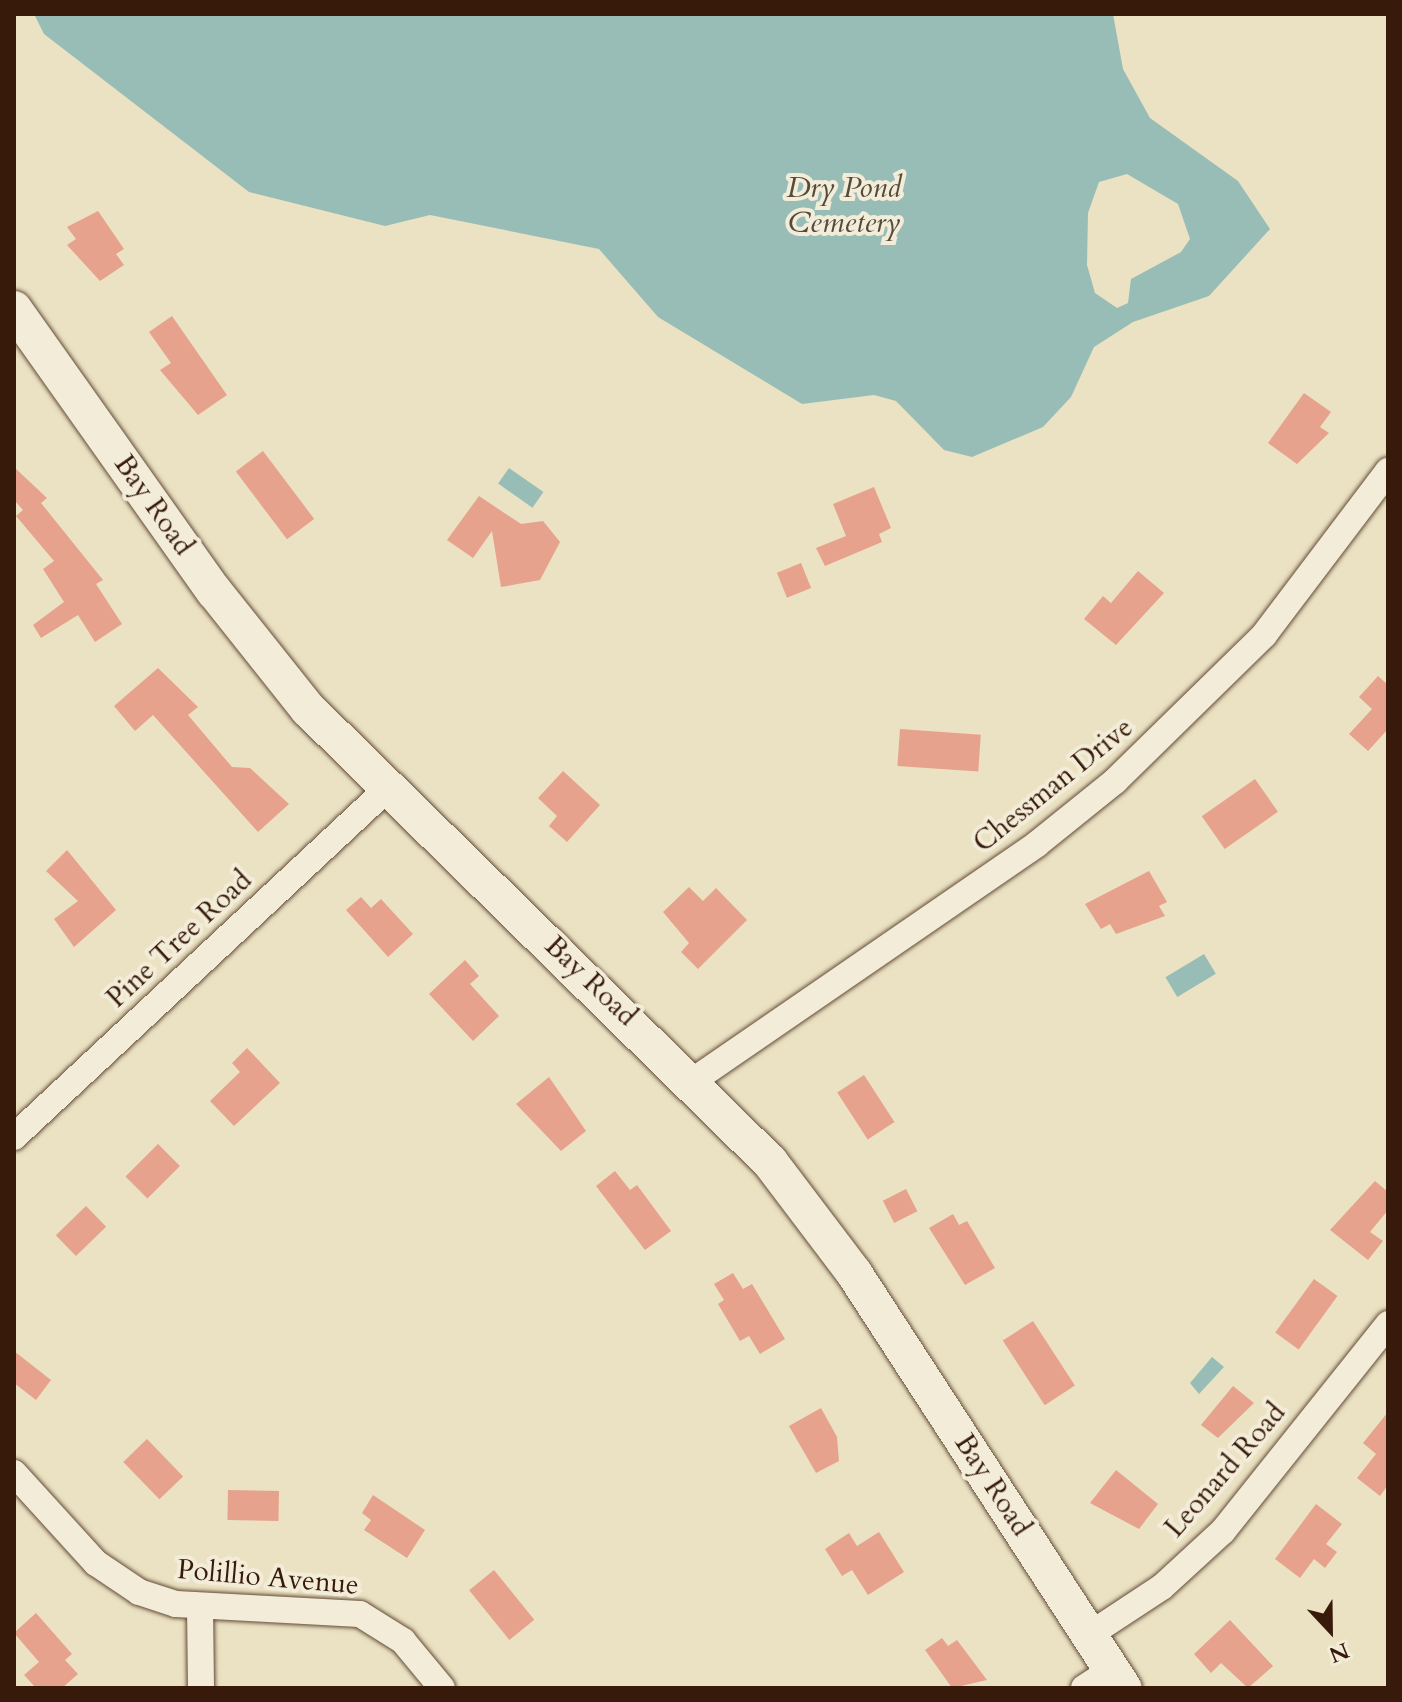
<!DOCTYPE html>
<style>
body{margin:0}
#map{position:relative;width:1402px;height:1702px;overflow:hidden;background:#ebe2c3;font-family:Cardo,serif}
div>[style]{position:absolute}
.water>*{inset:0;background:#98bdb7;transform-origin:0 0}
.building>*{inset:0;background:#e6a28d;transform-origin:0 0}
.roads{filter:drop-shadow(0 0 2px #644c38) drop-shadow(0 0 2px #644c38)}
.minor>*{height:26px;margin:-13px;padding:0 13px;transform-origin:13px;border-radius:13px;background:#f2ecd8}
.secondary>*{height:36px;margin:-18px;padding:0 18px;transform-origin:18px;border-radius:18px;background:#f2ecd8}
span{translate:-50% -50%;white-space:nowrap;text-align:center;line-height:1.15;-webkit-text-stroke:8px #f2ecd8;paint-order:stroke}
.street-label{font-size:28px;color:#371a09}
.water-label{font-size:30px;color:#544b3d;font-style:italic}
.frame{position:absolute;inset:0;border:16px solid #371a09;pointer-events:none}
.north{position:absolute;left:1290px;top:1590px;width:80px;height:80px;-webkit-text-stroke:6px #f2ecd8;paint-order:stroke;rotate:158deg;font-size:22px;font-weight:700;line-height:32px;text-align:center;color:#371a09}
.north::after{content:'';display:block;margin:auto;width:28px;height:36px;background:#371a09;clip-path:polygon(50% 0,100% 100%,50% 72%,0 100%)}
</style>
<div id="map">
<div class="water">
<i style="clip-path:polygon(evenodd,34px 14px,1113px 14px,1123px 69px,1150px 118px,1238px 181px,1270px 229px,1209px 296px,1133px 322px,1094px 347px,1071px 397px,1043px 427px,972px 457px,944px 450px,896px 401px,874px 395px,802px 404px,658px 317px,599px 249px,430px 215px,385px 226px,249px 192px,44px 34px,34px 14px,1127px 174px,1178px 204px,1190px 239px,1181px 252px,1131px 279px,1128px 303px,1117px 308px,1095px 293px,1087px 265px,1088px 213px,1099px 182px,1127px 174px)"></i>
<i style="left:509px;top:468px;width:42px;height:19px;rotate:35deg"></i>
<i style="left:1204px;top:954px;width:23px;height:45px;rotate:59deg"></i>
<i style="clip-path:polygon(1212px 1357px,1224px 1367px,1199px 1394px,1190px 1383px)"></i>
</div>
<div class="building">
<i style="clip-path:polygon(98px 211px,124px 249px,116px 254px,124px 265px,100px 281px,67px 245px,76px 239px,67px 227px)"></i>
<i style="clip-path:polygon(172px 316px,227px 395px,198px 415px,160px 370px,171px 363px,149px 332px)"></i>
<i style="clip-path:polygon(1304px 393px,1331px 412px,1320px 427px,1329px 433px,1297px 464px,1268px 443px)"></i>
<i style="left:263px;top:451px;width:85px;height:34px;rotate:53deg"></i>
<i style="clip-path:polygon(14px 467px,47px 498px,41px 503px,103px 580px,96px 584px,122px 624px,95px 642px,78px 615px,41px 638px,33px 625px,64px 602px,43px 569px,54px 561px,16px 516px,23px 510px,14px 500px)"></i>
<i style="clip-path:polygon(874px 487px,891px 528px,879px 534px,882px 542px,825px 566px,816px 548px,846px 536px,833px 504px)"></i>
<i style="clip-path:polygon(479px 496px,521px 524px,543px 521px,560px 542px,540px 580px,501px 587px,492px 531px,473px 558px,447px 540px)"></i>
<i style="left:801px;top:563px;width:27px;height:26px;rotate:68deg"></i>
<i style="clip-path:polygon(1138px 571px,1164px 593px,1116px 645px,1084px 619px,1103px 596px,1111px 603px)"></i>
<i style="clip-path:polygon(158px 668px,198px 707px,188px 715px,232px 767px,250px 768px,289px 804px,258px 832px,153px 715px,135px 731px,114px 706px)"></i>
<i style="clip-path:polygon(1378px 676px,1388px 685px,1388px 729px,1368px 751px,1349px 734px,1372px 709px,1359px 697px)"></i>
<i style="left:900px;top:729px;width:81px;height:37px;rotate:4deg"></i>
<i style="clip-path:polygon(563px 771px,600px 805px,567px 842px,549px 826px,557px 816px,538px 798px)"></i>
<i style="left:1255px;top:779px;width:40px;height:65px;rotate:55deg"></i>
<i style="clip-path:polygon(67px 850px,116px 910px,74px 947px,54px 919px,78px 901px,46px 871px)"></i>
<i style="clip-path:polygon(1149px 871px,1167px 902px,1159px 906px,1165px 916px,1116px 934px,1110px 924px,1101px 929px,1085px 904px)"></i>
<i style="clip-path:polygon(689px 887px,703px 901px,716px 888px,747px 920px,698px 969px,681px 952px,689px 943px,663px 912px)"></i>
<i style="clip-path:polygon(361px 897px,371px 908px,381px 899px,413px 934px,388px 957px,346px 910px)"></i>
<i style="clip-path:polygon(465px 960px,479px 976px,470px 984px,499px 1016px,473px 1041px,429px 994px)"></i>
<i style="clip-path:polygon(247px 1048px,280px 1083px,234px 1126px,210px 1101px,240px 1072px,232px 1063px)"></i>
<i style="left:864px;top:1075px;width:56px;height:32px;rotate:57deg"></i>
<i style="clip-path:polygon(549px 1077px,586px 1131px,561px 1151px,516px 1104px)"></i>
<i style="left:158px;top:1144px;width:31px;height:46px;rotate:45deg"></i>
<i style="clip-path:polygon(615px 1171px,630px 1190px,637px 1185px,671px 1231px,645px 1250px,596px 1186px)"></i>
<i style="clip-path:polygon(1375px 1181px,1388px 1192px,1388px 1210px,1370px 1232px,1383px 1241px,1368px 1260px,1330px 1230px)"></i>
<i style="left:906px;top:1189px;width:25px;height:26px;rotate:63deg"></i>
<i style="left:86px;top:1206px;width:29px;height:42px;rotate:46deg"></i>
<i style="clip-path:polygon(953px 1214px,959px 1225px,967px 1221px,995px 1268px,965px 1285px,929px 1228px)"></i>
<i style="clip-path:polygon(733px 1273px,743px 1289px,752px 1284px,785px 1339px,760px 1354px,749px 1336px,740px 1341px,718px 1304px,724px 1300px,714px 1284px)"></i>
<i style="left:1314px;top:1279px;width:29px;height:66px;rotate:36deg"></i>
<i style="left:1033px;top:1321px;width:77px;height:36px;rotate:57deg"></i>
<i style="clip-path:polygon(14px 1351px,51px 1380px,36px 1400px,14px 1383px)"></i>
<i style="clip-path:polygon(1233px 1386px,1254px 1403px,1218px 1438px,1201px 1425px)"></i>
<i style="clip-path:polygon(821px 1408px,837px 1437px,839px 1461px,816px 1473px,789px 1426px)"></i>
<i style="clip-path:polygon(1388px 1412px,1388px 1485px,1380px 1496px,1357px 1478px,1376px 1454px,1363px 1443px)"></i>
<i style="left:147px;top:1439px;width:52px;height:33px;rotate:46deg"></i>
<i style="clip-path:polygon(1116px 1470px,1158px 1504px,1139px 1529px,1090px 1503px)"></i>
<i style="left:228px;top:1490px;width:51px;height:30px;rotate:1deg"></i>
<i style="clip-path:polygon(373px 1495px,425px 1530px,407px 1558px,364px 1530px,371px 1520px,362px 1513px)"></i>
<i style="clip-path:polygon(1316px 1504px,1342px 1524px,1326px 1544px,1337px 1552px,1325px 1568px,1314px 1559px,1300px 1578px,1275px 1559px)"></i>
<i style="clip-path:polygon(879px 1532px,904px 1572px,868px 1595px,852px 1570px,842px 1576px,825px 1549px,849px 1533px,857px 1546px)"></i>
<i style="left:494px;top:1570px;width:64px;height:32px;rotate:51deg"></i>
<i style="clip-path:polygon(36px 1613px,72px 1654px,65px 1660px,78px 1674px,62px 1688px,36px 1688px,24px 1675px,39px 1662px,14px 1633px)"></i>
<i style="clip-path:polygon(1230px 1620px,1273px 1666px,1248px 1688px,1221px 1663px,1211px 1673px,1194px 1654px)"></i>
<i style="clip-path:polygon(942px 1638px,948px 1646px,957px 1640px,987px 1680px,952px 1688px,925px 1650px)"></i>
</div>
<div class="roads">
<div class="minor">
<i style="left:694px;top:1080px;width:416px;rotate:-34.5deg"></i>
<i style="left:1037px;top:844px;width:100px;rotate:-38.9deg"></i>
<i style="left:1115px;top:781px;width:209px;rotate:-44.4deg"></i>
<i style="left:1264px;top:635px;width:206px;rotate:-52.9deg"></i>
<i style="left:14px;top:1137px;width:512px;rotate:-43.02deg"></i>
<i style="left:14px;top:1473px;width:122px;rotate:47.7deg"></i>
<i style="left:96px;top:1563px;width:52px;rotate:34deg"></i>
<i style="left:139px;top:1592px;width:39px;rotate:18deg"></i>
<i style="left:176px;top:1604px;width:184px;rotate:3.1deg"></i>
<i style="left:360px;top:1614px;width:51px;rotate:32.1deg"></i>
<i style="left:403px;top:1641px;width:61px;rotate:50.3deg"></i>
<i style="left:200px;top:1606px;width:82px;rotate:89.3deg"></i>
<i style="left:1089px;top:1635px;width:87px;rotate:-33.3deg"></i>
<i style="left:1162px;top:1587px;width:83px;rotate:-42.6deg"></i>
<i style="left:1223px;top:1531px;width:265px;rotate:-51.4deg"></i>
<i style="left:1084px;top:1688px;width:33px;rotate:-33deg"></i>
</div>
<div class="secondary">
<i style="left:14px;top:309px;width:346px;rotate:54.7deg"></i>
<i style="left:214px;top:591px;width:151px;rotate:51.5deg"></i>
<i style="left:308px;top:709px;width:647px;rotate:44.44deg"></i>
<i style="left:770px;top:1162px;width:139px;rotate:52.9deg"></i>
<i style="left:854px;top:1273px;width:495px;rotate:57deg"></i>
</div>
</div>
<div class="street-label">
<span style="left:154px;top:505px;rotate:55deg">Bay Road</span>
<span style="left:1053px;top:785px;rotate:-39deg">Chessman Drive</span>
<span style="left:179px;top:939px;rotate:-43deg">Pine Tree Road</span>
<span style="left:591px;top:981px;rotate:44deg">Bay Road</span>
<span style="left:1225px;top:1470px;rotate:-49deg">Leonard Road</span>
<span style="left:993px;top:1485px;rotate:57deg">Bay Road</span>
<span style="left:268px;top:1577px;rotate:5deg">Polillio Avenue</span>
</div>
<div class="water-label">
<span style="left:844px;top:205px">Dry Pond<br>Cemetery</span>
</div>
<div class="frame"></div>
<div class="north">N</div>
</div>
